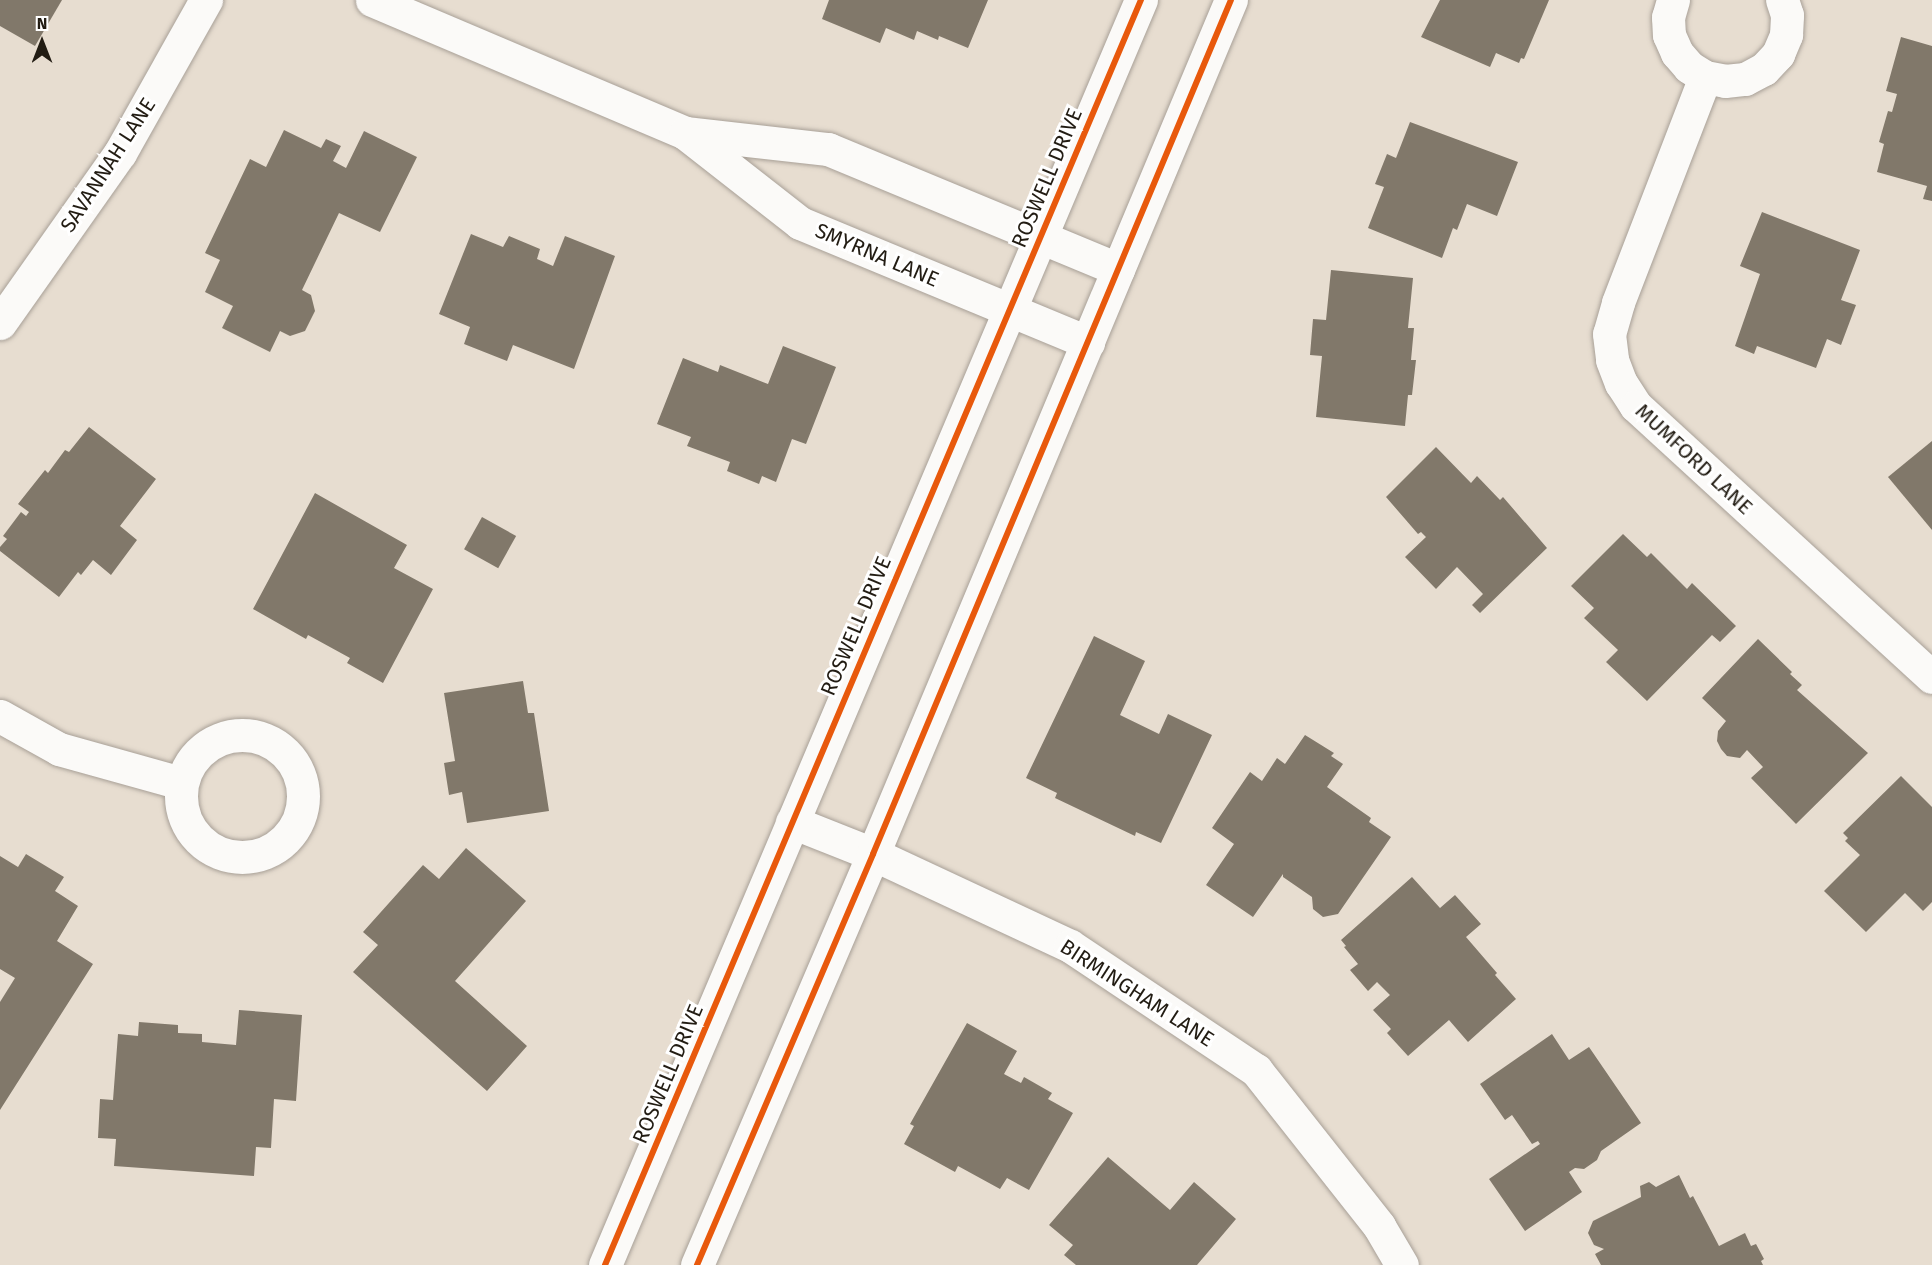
<!DOCTYPE html>
<style>
body{margin:0}
#map{position:relative;width:1932px;height:1265px;overflow:hidden;background:#e7ddd0;font-family:"Fira Sans",sans-serif}
div>[style]{position:absolute}
.building>*{inset:0;background:#81786a;transform-origin:0 0}
.roads{filter:drop-shadow(0 0 2px #a8a097) drop-shadow(0 0 2px #a8a097)}
.minor>*{height:33px;margin:-16.5px;padding:0 16.5px;transform-origin:16.5px;border-radius:16.5px;background:#fbfaf8}
.minor>.ring{margin:-16.5px;padding:0;box-sizing:content-box;background:none;border:33px solid #fbfaf8;border-radius:50%}
.cycleway>*{height:6px;margin:-3px;padding:0 3px;transform-origin:3px;border-radius:3px;background:#e8590c}
span{translate:-50% -50%;white-space:nowrap;text-align:center;line-height:1.15;-webkit-text-stroke:6px #fff;paint-order:stroke}
.street-label{font-size:21px;color:#221c13}
.north{position:absolute;left:12px;top:12px;width:60px;height:60px;-webkit-text-stroke:4px #fff;paint-order:stroke;rotate:0deg;font-size:16px;font-weight:700;line-height:24px;text-align:center;color:#221c13}
.north::after{content:'';display:block;margin:auto;width:21px;height:27px;background:#221c13;clip-path:polygon(50% 0,100% 100%,50% 72%,0 100%)}
</style>
<div id="map">
<div class="building">
<i style="clip-path:polygon(0 0,62px 0,35px 46px,0 26px)"></i>
<i style="clip-path:polygon(829px 0,988px 0,968px 48px,939px 36px,938px 40px,917px 31px,914px 40px,886px 28px,880px 43px,822px 19px)"></i>
<i style="clip-path:polygon(1440px 0,1549px 0,1524px 59px,1521px 58px,1519px 63px,1496px 53px,1490px 67px,1421px 37px)"></i>
<i style="clip-path:polygon(1901px 37px,1932px 46px,1932px 201px,1923px 199px,1927px 186px,1877px 172px,1884px 144px,1879px 142px,1888px 111px,1892px 112px,1897px 94px,1886px 91px)"></i>
<i style="clip-path:polygon(1410px 122px,1518px 162px,1497px 216px,1467px 204px,1457px 230px,1453px 228px,1442px 258px,1368px 228px,1384px 187px,1375px 184px,1387px 154px,1396px 158px)"></i>
<i style="clip-path:polygon(284px 130px,321px 148px,326px 139px,341px 146px,333px 161px,346px 168px,364px 131px,417px 157px,380px 232px,339px 213px,302px 290px,311px 295px,315px 311px,305px 331px,290px 336px,280px 331px,270px 352px,222px 328px,233px 306px,205px 292px,220px 260px,205px 253px,250px 159px,266px 167px)"></i>
<i style="clip-path:polygon(1762px 212px,1860px 250px,1841px 300px,1856px 305px,1841px 345px,1827px 339px,1816px 368px,1757px 346px,1754px 354px,1735px 346px,1760px 274px,1740px 266px)"></i>
<i style="clip-path:polygon(471px 234px,503px 247px,509px 236px,540px 249px,537px 259px,553px 266px,565px 236px,615px 256px,574px 369px,513px 345px,507px 361px,464px 344px,470px 327px,439px 314px)"></i>
<i style="clip-path:polygon(1331px 270px,1413px 278px,1408px 328px,1414px 328px,1411px 360px,1416px 360px,1412px 395px,1408px 395px,1405px 426px,1316px 417px,1322px 356px,1310px 355px,1313px 319px,1326px 320px)"></i>
<i style="clip-path:polygon(783px 346px,836px 367px,806px 444px,792px 439px,776px 482px,762px 476px,759px 484px,727px 471px,730px 462px,687px 446px,691px 437px,657px 424px,683px 358px,718px 372px,720px 365px,768px 384px)"></i>
<i style="clip-path:polygon(89px 427px,156px 479px,120px 526px,137px 540px,111px 575px,93px 560px,81px 575px,78px 572px,59px 597px,0 551px,0 547px,7px 539px,3px 536px,21px 512px,26px 516px,29px 512px,18px 504px,45px 470px,48px 473px,65px 450px,69px 452px)"></i>
<i style="clip-path:polygon(1932px 441px,1932px 530px,1888px 477px)"></i>
<i style="clip-path:polygon(1436px 447px,1471px 483px,1477px 476px,1500px 500px,1503px 497px,1547px 548px,1480px 613px,1472px 605px,1483px 594px,1457px 567px,1436px 589px,1405px 557px,1426px 537px,1421px 532px,1418px 534px,1386px 497px)"></i>
<i style="clip-path:polygon(315px 493px,407px 545px,394px 568px,433px 589px,383px 683px,347px 663px,350px 658px,308px 635px,306px 639px,253px 609px)"></i>
<i style="left:482px;top:517px;width:39px;height:37px;rotate:29deg"></i>
<i style="clip-path:polygon(1623px 534px,1647px 557px,1651px 553px,1687px 589px,1692px 583px,1736px 626px,1720px 642px,1712px 635px,1647px 701px,1606px 662px,1618px 650px,1584px 618px,1594px 608px,1571px 586px)"></i>
<i style="clip-path:polygon(1094px 636px,1145px 661px,1120px 715px,1159px 734px,1168px 714px,1212px 735px,1161px 843px,1136px 832px,1135px 836px,1055px 798px,1057px 793px,1026px 778px)"></i>
<i style="clip-path:polygon(1758px 639px,1792px 672px,1790px 674px,1802px 685px,1797px 690px,1868px 753px,1796px 824px,1751px 778px,1763px 767px,1747px 750px,1740px 758px,1727px 756px,1721px 749px,1717px 741px,1718px 731px,1726px 721px,1702px 698px)"></i>
<i style="clip-path:polygon(523px 681px,528px 713px,534px 713px,549px 811px,467px 823px,462px 792px,449px 795px,444px 763px,455px 761px,444px 693px)"></i>
<i style="clip-path:polygon(1305px 735px,1334px 753px,1331px 756px,1343px 764px,1327px 787px,1371px 818px,1369px 822px,1391px 837px,1338px 914px,1323px 917px,1313px 909px,1312px 897px,1283px 877px,1283px 874px,1253px 917px,1206px 885px,1234px 844px,1212px 828px,1250px 772px,1262px 781px,1277px 758px,1285px 764px)"></i>
<i style="clip-path:polygon(1901px 776px,1932px 807px,1932px 902px,1923px 911px,1905px 893px,1866px 932px,1824px 891px,1860px 855px,1845px 841px,1848px 838px,1843px 833px)"></i>
<i style="clip-path:polygon(466px 848px,526px 901px,455px 981px,527px 1046px,487px 1091px,353px 972px,378px 945px,363px 932px,423px 865px,439px 879px)"></i>
<i style="clip-path:polygon(26px 854px,64px 877px,55px 891px,78px 906px,57px 941px,93px 964px,0 1110px,0 1002px,15px 978px,0 969px,0 856px,18px 867px)"></i>
<i style="clip-path:polygon(1412px 877px,1440px 908px,1455px 895px,1481px 924px,1466px 937px,1497px 973px,1495px 975px,1516px 999px,1468px 1042px,1449px 1020px,1408px 1056px,1387px 1033px,1391px 1029px,1373px 1010px,1390px 995px,1377px 982px,1368px 991px,1350px 970px,1358px 964px,1344px 947px,1346px 946px,1341px 940px)"></i>
<i style="clip-path:polygon(239px 1010px,302px 1015px,296px 1101px,274px 1099px,271px 1148px,256px 1147px,254px 1176px,114px 1166px,116px 1139px,98px 1138px,100px 1099px,113px 1100px,118px 1034px,138px 1036px,139px 1022px,178px 1025px,178px 1033px,202px 1034px,202px 1042px,236px 1045px)"></i>
<i style="clip-path:polygon(967px 1023px,1017px 1051px,1004px 1074px,1021px 1083px,1024px 1077px,1052px 1093px,1048px 1099px,1073px 1113px,1029px 1190px,1007px 1178px,1000px 1189px,958px 1166px,955px 1172px,904px 1144px,914px 1126px,910px 1124px)"></i>
<i style="clip-path:polygon(1552px 1034px,1569px 1060px,1589px 1047px,1641px 1123px,1601px 1151px,1597px 1160px,1584px 1169px,1575px 1168px,1569px 1172px,1582px 1192px,1525px 1231px,1489px 1179px,1540px 1144px,1538px 1141px,1532px 1144px,1512px 1115px,1505px 1120px,1480px 1084px)"></i>
<i style="clip-path:polygon(1108px 1157px,1170px 1210px,1194px 1182px,1236px 1219px,1197px 1265px,1076px 1265px,1064px 1255px,1073px 1245px,1049px 1225px)"></i>
<i style="clip-path:polygon(1679px 1175px,1690px 1198px,1693px 1196px,1719px 1246px,1745px 1233px,1751px 1246px,1756px 1244px,1764px 1259px,1761px 1261px,1763px 1265px,1601px 1265px,1595px 1254px,1604px 1249px,1594px 1245px,1588px 1233px,1593px 1221px,1641px 1197px,1640px 1186px,1649px 1182px,1656px 1187px)"></i>
</div>
<div class="roads">
<div class="minor">
<i style="left:372px;top:0;width:340px;rotate:23deg"></i>
<i style="left:685px;top:133px;width:146px;rotate:38deg"></i>
<i style="left:800px;top:223px;width:312px;rotate:22.5deg"></i>
<i style="left:1673px;top:0;width:18px;rotate:106deg"></i>
<i style="left:1668px;top:17px;width:18px;rotate:87deg"></i>
<i style="left:1669px;top:35px;width:20px;rotate:66deg"></i>
<i style="left:1677px;top:53px;width:18px;rotate:49deg"></i>
<i style="left:1689px;top:67px;width:19px;rotate:32deg"></i>
<i style="left:1705px;top:77px;width:20px;rotate:11deg"></i>
<i style="left:1725px;top:81px;width:20px;rotate:-6deg"></i>
<i style="left:1745px;top:79px;width:21px;rotate:-28deg"></i>
<i style="left:1764px;top:69px;width:21px;rotate:-47deg"></i>
<i style="left:1778px;top:54px;width:21px;rotate:-67deg"></i>
<i style="left:1786px;top:35px;width:20px;rotate:-87deg"></i>
<i style="left:1787px;top:15px;width:16px;rotate:-108deg"></i>
<i style="left:1705px;top:77px;width:242px;rotate:111.1deg"></i>
<i style="left:1618px;top:303px;width:32px;rotate:106deg"></i>
<i style="left:1609px;top:334px;width:26px;rotate:83deg"></i>
<i style="left:1612px;top:360px;width:25px;rotate:69deg"></i>
<i style="left:1621px;top:383px;width:27px;rotate:57deg"></i>
<i style="left:1636px;top:406px;width:401px;rotate:42.5deg"></i>
<i style="left:685px;top:133px;width:144px;rotate:6.4deg"></i>
<i style="left:828px;top:149px;width:314px;rotate:22.5deg"></i>
<i style="left:0;top:323px;width:208px;rotate:-54.8deg"></i>
<i style="left:120px;top:153px;width:176px;rotate:-60.7deg"></i>
<i style="left:0;top:716px;width:68px;rotate:29.2deg"></i>
<i style="left:59px;top:749px;width:127px;rotate:15.6deg"></i>
<i class="ring" style="left:181px;top:735px;width:89px;height:89px"></i>
<i style="left:792px;top:822px;width:87px;rotate:21.6deg"></i>
<i style="left:873px;top:854px;width:217px;rotate:25deg"></i>
<i style="left:1070px;top:946px;width:224px;rotate:33.7deg"></i>
<i style="left:1256px;top:1070px;width:199px;rotate:51.7deg"></i>
<i style="left:1379px;top:1226px;width:45px;rotate:59.5deg"></i>
<i style="left:605px;top:1265px;width:1374px;rotate:-67.04deg"></i>
<i style="left:697px;top:1265px;width:447px;rotate:-66.8deg"></i>
<i style="left:873px;top:854px;width:926px;rotate:-67.26deg"></i>
</div>
</div>
<div class="cycleway">
<i style="left:605px;top:1265px;width:1374px;rotate:-67.04deg"></i>
<i style="left:697px;top:1265px;width:447px;rotate:-66.8deg"></i>
<i style="left:873px;top:854px;width:926px;rotate:-67.26deg"></i>
</div>
<div class="street-label">
<span style="left:108px;top:165px;rotate:-57deg">SAVANNAH LANE</span>
<span style="left:1047px;top:178px;rotate:-67deg">ROSWELL DRIVE</span>
<span style="left:877px;top:255px;rotate:23deg">SMYRNA LANE</span>
<span style="left:1694px;top:459px;rotate:43deg">MUMFORD LANE</span>
<span style="left:856px;top:626px;rotate:-67deg">ROSWELL DRIVE</span>
<span style="left:1137px;top:993px;rotate:33deg">BIRMINGHAM LANE</span>
<span style="left:668px;top:1074px;rotate:-67deg">ROSWELL DRIVE</span>
</div>
<div class="north">N</div>
</div>
